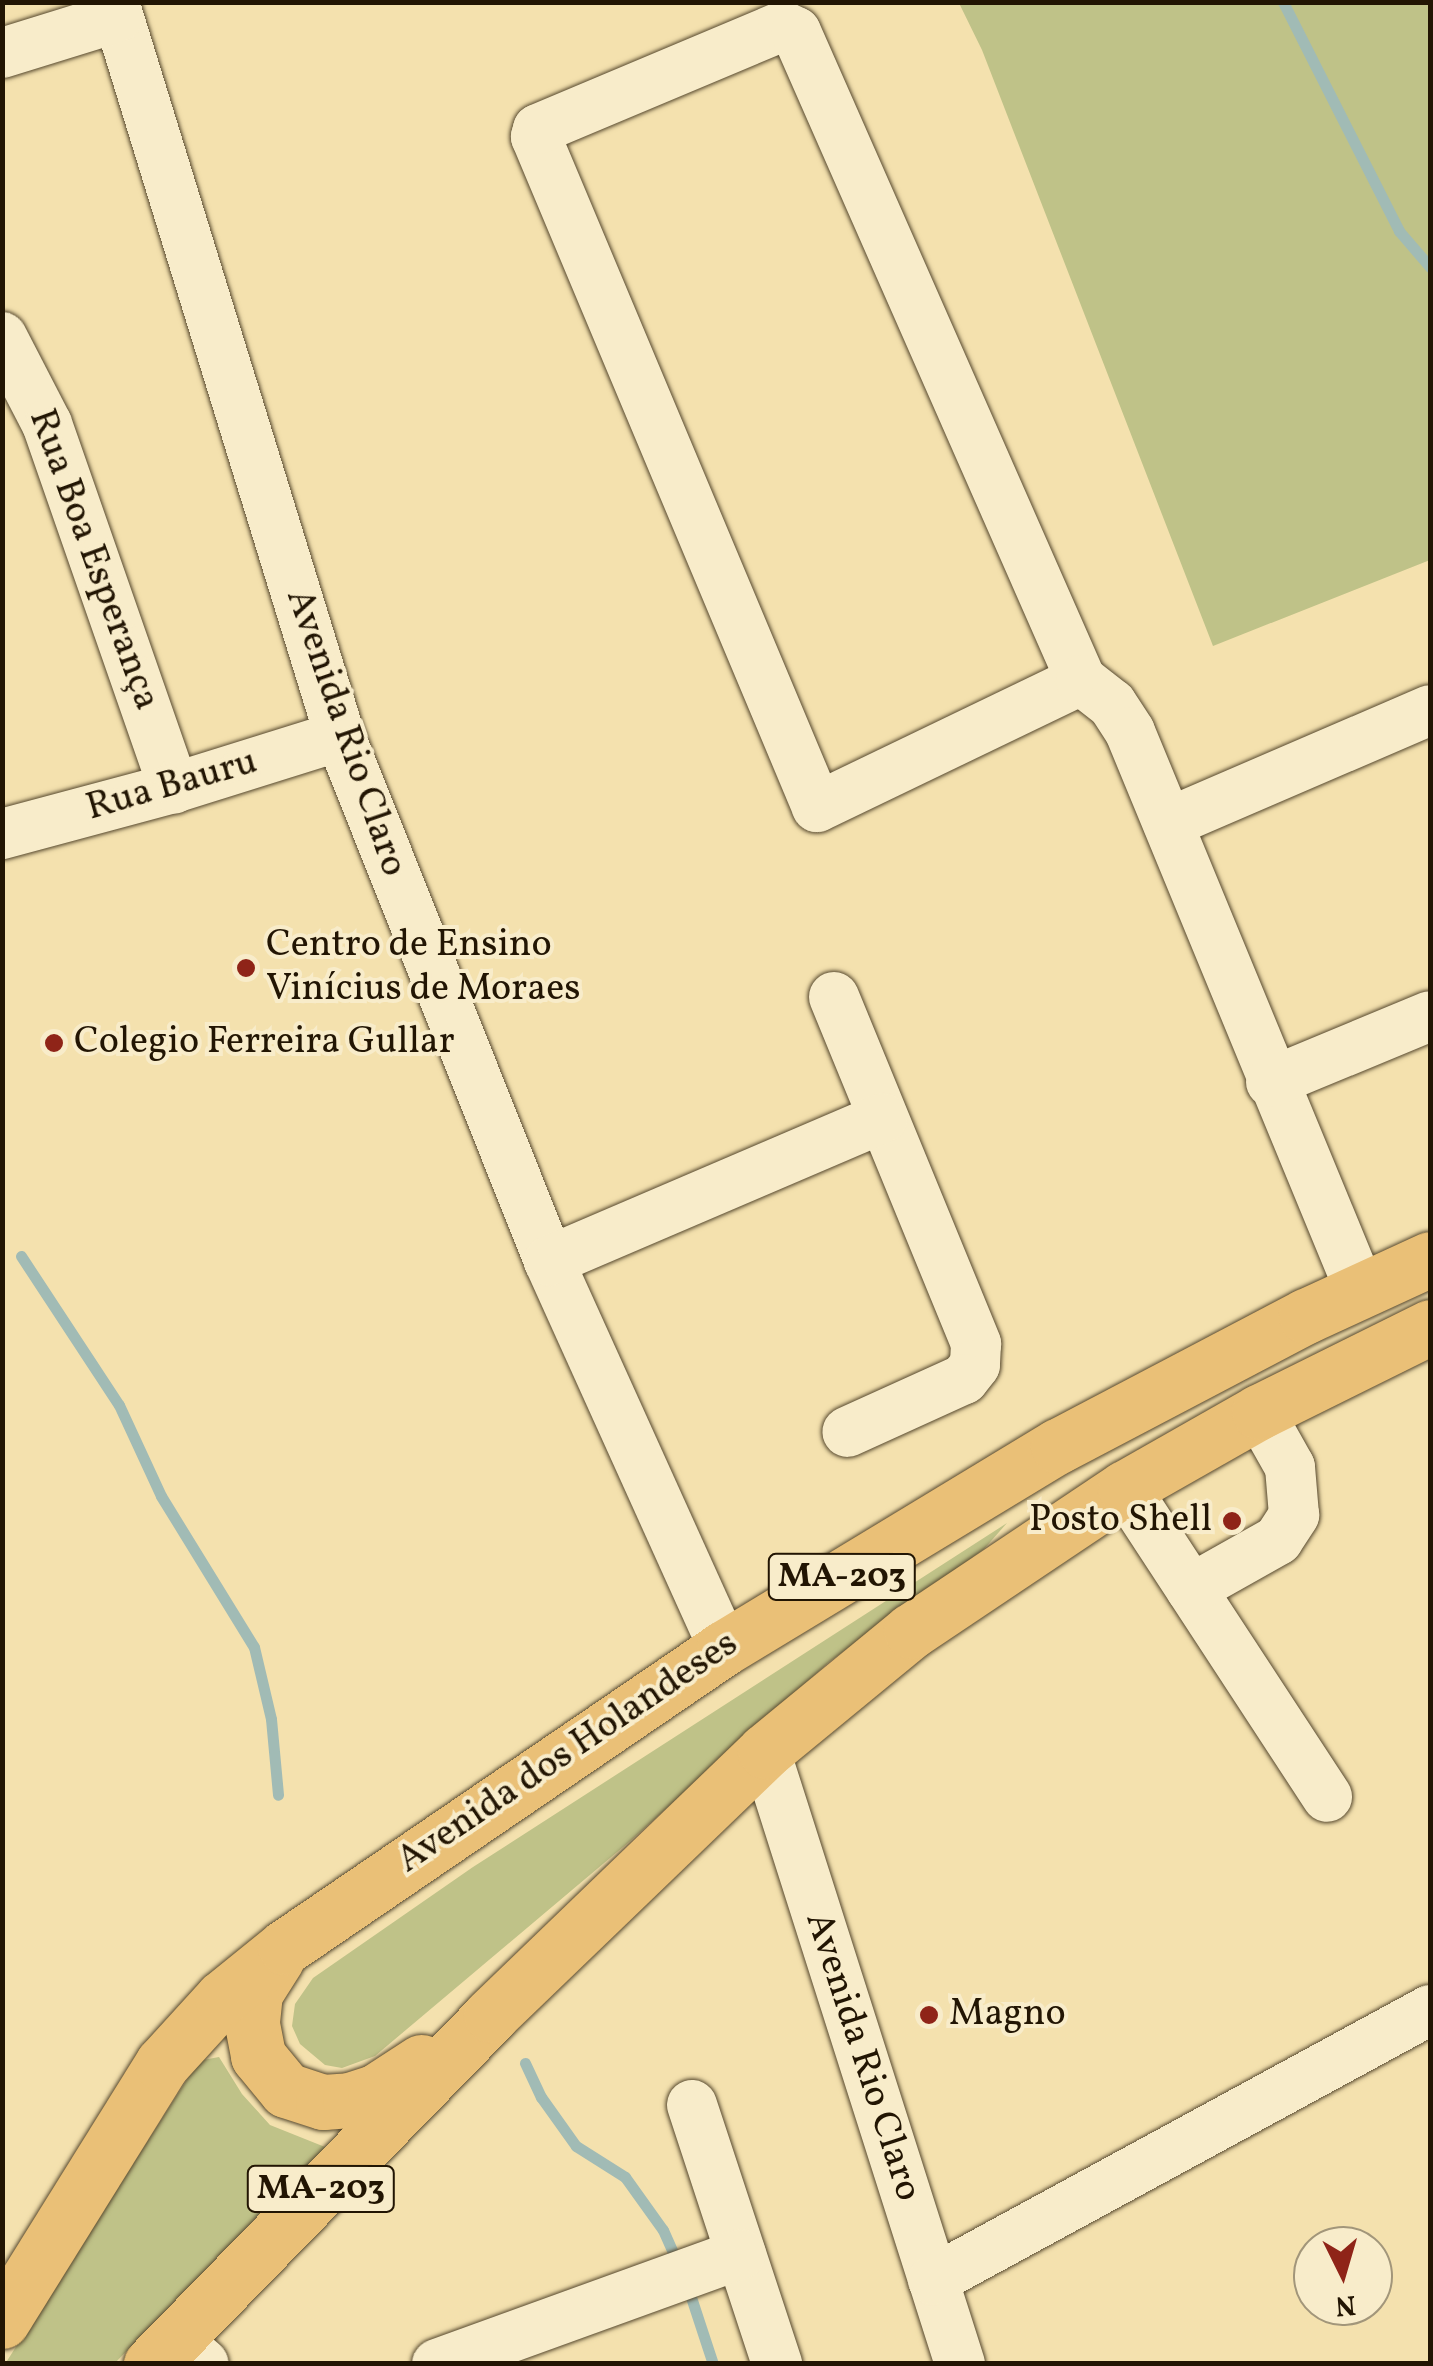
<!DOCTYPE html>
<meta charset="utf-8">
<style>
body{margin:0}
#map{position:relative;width:1433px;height:2366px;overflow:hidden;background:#f4e1ae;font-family:Vollkorn,serif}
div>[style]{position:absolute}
.green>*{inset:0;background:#bfc288}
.stream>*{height:11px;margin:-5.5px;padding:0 5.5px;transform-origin:5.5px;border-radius:5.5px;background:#a1bbb5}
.roads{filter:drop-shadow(0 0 2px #56482e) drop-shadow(0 0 2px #56482e)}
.minor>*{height:50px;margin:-25px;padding:0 25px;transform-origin:25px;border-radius:25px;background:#f8ecca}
.major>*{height:55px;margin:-27.5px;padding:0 27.5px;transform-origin:27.5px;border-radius:27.5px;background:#eac077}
.dots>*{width:28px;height:28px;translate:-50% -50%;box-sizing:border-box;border:5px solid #f8ecca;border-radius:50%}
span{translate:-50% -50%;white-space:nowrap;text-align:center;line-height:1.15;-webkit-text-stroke:8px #f8ecca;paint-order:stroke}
.shield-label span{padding:2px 8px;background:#f8ecca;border:2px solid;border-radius:8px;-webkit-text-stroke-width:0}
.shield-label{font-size:35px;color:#221503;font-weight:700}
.street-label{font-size:38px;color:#221503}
.poi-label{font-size:38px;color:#221503}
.left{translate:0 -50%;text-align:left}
.right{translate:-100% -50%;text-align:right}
.frame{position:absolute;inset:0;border:5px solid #221503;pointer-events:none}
.north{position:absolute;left:1293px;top:2226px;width:100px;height:100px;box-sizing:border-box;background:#f8ecca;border:2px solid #a2967a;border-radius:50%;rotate:175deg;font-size:28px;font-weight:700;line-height:40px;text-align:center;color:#221503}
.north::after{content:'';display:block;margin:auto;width:35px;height:45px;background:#8f2418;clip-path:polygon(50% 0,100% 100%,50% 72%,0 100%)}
</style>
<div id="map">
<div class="green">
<i style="clip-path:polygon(959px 3px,1430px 3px,1430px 560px,1213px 646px,982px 50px)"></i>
<i style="clip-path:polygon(1007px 1523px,984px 1549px,829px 1662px,629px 1842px,375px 2056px,342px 2068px,325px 2065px,300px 2044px,292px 2026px,295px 2004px,313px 1978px,473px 1867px)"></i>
<i style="clip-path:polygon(219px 2057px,242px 2094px,270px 2125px,325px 2147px,115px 2363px,5px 2364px,195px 2067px,203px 2060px)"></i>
</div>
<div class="stream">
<i style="left:1283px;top:2px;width:257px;rotate:63.1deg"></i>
<i style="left:1399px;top:231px;width:48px;rotate:49.3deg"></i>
<i style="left:21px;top:1256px;width:178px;rotate:56.7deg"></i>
<i style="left:119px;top:1405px;width:100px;rotate:65.2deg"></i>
<i style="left:161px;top:1496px;width:177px;rotate:58.4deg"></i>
<i style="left:254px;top:1647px;width:74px;rotate:76.7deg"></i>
<i style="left:271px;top:1719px;width:76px;rotate:84.7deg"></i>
<i style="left:525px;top:2063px;width:38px;rotate:65deg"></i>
<i style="left:541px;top:2097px;width:60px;rotate:54.5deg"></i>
<i style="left:576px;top:2146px;width:58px;rotate:32.3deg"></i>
<i style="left:625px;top:2177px;width:65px;rotate:54.4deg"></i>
<i style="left:663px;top:2230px;width:39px;rotate:66deg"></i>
<i style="left:688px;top:2288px;width:80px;rotate:71.8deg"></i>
</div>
<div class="roads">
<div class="minor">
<i style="left:114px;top:2px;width:768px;rotate:72.89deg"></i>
<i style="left:340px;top:736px;width:565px;rotate:68.29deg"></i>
<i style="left:549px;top:1261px;width:425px;rotate:65.7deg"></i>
<i style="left:2px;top:53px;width:121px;rotate:-17.2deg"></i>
<i style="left:2px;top:337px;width:98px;rotate:62.7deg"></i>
<i style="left:47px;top:424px;width:386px;rotate:70.8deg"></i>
<i style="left:1081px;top:680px;width:293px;rotate:154.3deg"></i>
<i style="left:817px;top:807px;width:727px;rotate:-112.75deg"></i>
<i style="left:536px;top:137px;width:8px;rotate:-76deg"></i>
<i style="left:538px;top:129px;width:266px;rotate:-22.8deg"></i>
<i style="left:783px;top:26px;width:14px;rotate:25deg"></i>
<i style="left:796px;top:32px;width:708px;rotate:66.26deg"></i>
<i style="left:1081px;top:680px;width:39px;rotate:38deg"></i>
<i style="left:1112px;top:704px;width:33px;rotate:57deg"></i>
<i style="left:1130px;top:732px;width:604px;rotate:67.6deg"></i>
<i style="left:1168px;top:823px;width:285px;rotate:-23.3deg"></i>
<i style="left:2px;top:834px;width:178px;rotate:-15deg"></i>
<i style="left:174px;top:788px;width:174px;rotate:-17.4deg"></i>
<i style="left:834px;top:997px;width:375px;rotate:67.7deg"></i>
<i style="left:976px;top:1344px;width:21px;rotate:93deg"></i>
<i style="left:975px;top:1365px;width:18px;rotate:128deg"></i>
<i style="left:964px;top:1379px;width:128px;rotate:155.6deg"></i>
<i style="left:1271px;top:1082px;width:172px;rotate:-22.5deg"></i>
<i style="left:549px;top:1261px;width:363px;rotate:-23.2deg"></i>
<i style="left:1125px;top:1488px;width:369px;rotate:56.8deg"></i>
<i style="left:1191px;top:1589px;width:100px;rotate:-29.4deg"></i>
<i style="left:1278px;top:1540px;width:30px;rotate:-57deg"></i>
<i style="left:1294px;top:1515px;width:48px;rotate:-94.8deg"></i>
<i style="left:1290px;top:1467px;width:63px;rotate:-119.4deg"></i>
<i style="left:765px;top:1751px;width:643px;rotate:72.35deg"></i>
<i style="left:692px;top:2105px;width:273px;rotate:71.8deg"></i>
<i style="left:933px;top:2280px;width:566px;rotate:-28.51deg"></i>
<i style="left:175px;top:2339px;width:38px;rotate:41deg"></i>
<i style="left:437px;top:2364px;width:323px;rotate:-19.9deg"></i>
</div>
<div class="major">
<i style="left:277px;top:1958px;width:41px;rotate:122.2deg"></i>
<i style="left:255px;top:1993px;width:31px;rotate:96deg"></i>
<i style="left:252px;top:2024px;width:33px;rotate:79deg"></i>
<i style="left:258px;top:2056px;width:44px;rotate:50.5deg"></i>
<i style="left:286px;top:2090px;width:39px;rotate:18deg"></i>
<i style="left:323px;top:2102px;width:27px;rotate:-4deg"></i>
<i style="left:350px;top:2100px;width:26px;rotate:-18deg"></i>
<i style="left:375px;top:2092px;width:55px;rotate:-33.1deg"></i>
<i style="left:2px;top:2321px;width:303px;rotate:-58.1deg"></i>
<i style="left:162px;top:2064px;width:89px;rotate:-47.7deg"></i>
<i style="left:222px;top:1998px;width:81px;rotate:-39deg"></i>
<i style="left:285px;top:1947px;width:531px;rotate:-34.26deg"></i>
<i style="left:724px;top:1648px;width:390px;rotate:-31.2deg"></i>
<i style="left:1058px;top:1446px;width:280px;rotate:-27.7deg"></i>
<i style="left:1306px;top:1316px;width:136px;rotate:-24.7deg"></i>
<i style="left:151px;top:2364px;width:487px;rotate:-45.7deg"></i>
<i style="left:491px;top:2015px;width:380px;rotate:-43.9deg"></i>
<i style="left:765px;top:1751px;width:189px;rotate:-39.4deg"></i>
<i style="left:911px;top:1631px;width:257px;rotate:-33.8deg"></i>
<i style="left:1125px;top:1488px;width:154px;rotate:-29.6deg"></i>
<i style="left:1259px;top:1412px;width:191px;rotate:-26.4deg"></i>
</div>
</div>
<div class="dots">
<i style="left:246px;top:968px;background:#8f2418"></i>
<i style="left:54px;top:1043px;background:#8f2418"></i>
<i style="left:1232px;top:1521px;background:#8f2418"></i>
<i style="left:929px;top:2015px;background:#8f2418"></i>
</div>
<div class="shield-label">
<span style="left:842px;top:1577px">MA-203</span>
<span style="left:321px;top:2189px">MA-203</span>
</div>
<div class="street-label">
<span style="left:93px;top:560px;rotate:70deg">Rua Boa Esperança</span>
<span style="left:345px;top:733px;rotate:71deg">Avenida Rio Claro</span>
<span style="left:172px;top:786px;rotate:-16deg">Rua Bauru</span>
<span style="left:568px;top:1753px;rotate:-34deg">Avenida dos Holandeses</span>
<span style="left:862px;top:2057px;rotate:72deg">Avenida Rio Claro</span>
</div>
<div class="poi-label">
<span class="left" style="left:266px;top:968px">Centro de Ensino<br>Vinícius de Moraes</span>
<span class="left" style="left:74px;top:1043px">Colegio Ferreira Gullar</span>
<span class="right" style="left:1212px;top:1521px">Posto Shell</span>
<span class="left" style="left:949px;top:2015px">Magno</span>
</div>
<div class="frame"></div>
<div class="north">N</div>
</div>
